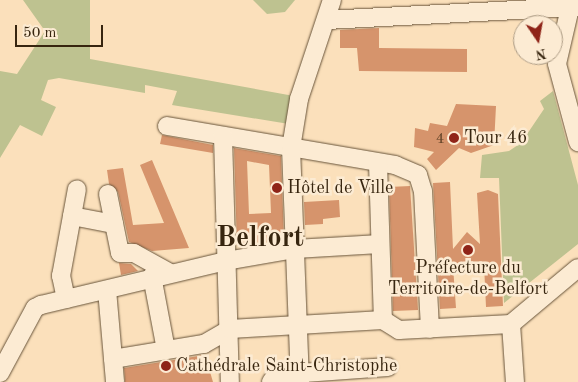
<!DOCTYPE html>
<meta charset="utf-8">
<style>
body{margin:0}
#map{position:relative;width:578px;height:382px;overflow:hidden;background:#fbe0bb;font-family:"Old Standard TT",serif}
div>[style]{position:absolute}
.green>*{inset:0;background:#bec290}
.building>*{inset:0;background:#d6946c}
.roads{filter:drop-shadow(0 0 1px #68543a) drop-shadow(0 0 1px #68543a)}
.minor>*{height:18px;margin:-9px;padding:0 9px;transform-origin:9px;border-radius:9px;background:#fcebd3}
.dots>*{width:14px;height:14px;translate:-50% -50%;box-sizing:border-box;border:2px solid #fcebd3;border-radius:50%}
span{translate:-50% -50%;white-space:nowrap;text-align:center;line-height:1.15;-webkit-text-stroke:5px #fcebd3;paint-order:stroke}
.number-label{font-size:15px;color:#5f4126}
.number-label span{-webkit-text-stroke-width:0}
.poi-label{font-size:18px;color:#37250f}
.left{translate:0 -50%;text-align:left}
.town-label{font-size:28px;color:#37250f;font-weight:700}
.north{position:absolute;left:513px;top:15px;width:50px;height:50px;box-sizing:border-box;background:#fcebd3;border:1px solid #ad9c85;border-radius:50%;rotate:168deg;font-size:14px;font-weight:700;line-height:20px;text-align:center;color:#37250f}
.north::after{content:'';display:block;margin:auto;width:18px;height:22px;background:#8f2418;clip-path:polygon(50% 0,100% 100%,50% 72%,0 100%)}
.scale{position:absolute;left:15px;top:25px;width:88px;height:22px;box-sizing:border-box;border:2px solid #37250f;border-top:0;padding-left:6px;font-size:15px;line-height:18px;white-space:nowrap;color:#37250f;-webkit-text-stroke:4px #fcebd3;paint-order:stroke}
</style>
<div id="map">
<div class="green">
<i style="clip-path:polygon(23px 0,90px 0,90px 59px,294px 96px,289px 124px,172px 105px,177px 91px,145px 85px,145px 93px,59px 78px,48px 80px,41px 100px,56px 107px,42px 136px,20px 125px,0 158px,0 71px,17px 74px,45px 31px)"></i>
<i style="clip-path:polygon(253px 0,295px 0,285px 12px,267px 14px)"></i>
<i style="clip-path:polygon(553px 91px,578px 185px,578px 244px,504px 303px,499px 178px,480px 178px,482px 155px,509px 151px,521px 143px,544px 109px,540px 101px)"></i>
</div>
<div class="building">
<i style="clip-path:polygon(379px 28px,379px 48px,467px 49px,467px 72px,359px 71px,357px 48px,340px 48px,340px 30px)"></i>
<i style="clip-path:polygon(456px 104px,496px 106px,494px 145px,471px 153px,459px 148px,436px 170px,427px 159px,434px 152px,414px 147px,415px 128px,428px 131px,430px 123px,447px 126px)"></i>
<i style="clip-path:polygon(162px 135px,213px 145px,213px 153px,160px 144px)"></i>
<i style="clip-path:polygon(evenodd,234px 148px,281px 156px,284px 240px,237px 246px,234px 148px,247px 161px,269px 165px,271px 213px,249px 214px,247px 161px)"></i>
<i style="clip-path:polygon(152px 160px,189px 248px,152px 251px,129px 242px,118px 192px,109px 184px,107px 170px,123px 168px,133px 225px,164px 223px,140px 165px)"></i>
<i style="clip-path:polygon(450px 182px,453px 249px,467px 232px,480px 244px,477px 193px,488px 190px,498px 194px,503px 306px,486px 307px,484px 265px,453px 266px,456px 308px,440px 309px,433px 183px)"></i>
<i style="clip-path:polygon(410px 186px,418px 310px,393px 311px,389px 187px)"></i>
<i style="clip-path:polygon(339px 200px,340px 217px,323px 219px,323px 224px,305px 225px,304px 202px)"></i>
<i style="clip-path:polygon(119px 263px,131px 264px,138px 271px,121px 275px)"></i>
<i style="clip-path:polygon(205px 355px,213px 382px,125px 382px,124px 368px)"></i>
</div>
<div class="roads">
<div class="minor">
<i style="left:570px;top:8px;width:57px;rotate:103.1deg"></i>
<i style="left:557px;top:64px;width:81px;rotate:74.9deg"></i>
<i style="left:326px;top:20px;width:252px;rotate:-3deg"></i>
<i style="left:167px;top:126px;width:231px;rotate:9.7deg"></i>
<i style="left:395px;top:165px;width:25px;rotate:23deg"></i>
<i style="left:418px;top:175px;width:17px;rotate:73deg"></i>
<i style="left:423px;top:191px;width:138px;rotate:87.1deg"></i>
<i style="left:223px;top:136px;width:246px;rotate:88.4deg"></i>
<i style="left:378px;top:163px;width:157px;rotate:88.2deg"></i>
<i style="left:108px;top:194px;width:60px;rotate:78.5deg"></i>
<i style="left:120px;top:253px;width:14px"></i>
<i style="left:134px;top:253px;width:41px;rotate:29.1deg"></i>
<i style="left:72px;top:216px;width:43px;rotate:10.8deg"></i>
<i style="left:152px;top:276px;width:75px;rotate:79.3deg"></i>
<i style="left:107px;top:290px;width:92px;rotate:85deg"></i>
<i style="left:66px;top:299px;width:24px;rotate:-102deg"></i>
<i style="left:61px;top:276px;width:88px;rotate:-79.6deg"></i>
<i style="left:383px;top:320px;width:19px;rotate:32deg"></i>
<i style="left:399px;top:330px;width:112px;rotate:-3.1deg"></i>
<i style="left:511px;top:324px;width:87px;rotate:-39.9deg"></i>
<i style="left:511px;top:324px;width:58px;rotate:86.1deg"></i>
<i style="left:113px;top:359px;width:92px;rotate:-9.4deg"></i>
<i style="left:204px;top:344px;width:30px;rotate:-30deg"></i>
<i style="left:230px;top:329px;width:153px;rotate:-3.4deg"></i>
<i style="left:0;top:373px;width:74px;rotate:-61.7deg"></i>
<i style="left:35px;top:308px;width:7px;rotate:-27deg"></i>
<i style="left:41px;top:305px;width:190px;rotate:-13.4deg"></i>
<i style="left:226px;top:261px;width:70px;rotate:-9.9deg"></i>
<i style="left:295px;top:249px;width:85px;rotate:-3.4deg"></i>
<i style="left:271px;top:382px;width:9px;rotate:-54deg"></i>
<i style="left:276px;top:375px;width:112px;rotate:-4.1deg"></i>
<i style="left:300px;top:382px;width:234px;rotate:-92.2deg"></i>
<i style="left:291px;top:148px;width:50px;rotate:-80.7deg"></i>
<i style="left:299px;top:99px;width:104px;rotate:-71.6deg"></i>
</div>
</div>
<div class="dots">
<i style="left:454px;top:138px;background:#8f2418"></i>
<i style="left:277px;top:188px;background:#8f2418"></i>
<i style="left:468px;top:250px;background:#8f2418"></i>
<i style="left:166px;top:366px;background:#8f2418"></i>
</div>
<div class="number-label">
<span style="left:440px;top:140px">4</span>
</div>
<div class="poi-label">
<span class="left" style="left:464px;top:138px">Tour 46</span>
<span class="left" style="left:287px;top:188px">Hôtel de Ville</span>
<span style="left:468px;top:279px">Préfecture du<br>Territoire-de-Belfort</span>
<span class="left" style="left:176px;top:366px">Cathédrale Saint-Christophe</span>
</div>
<div class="town-label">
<span style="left:260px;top:239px">Belfort</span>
</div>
<div class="north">N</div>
<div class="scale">50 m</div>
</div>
